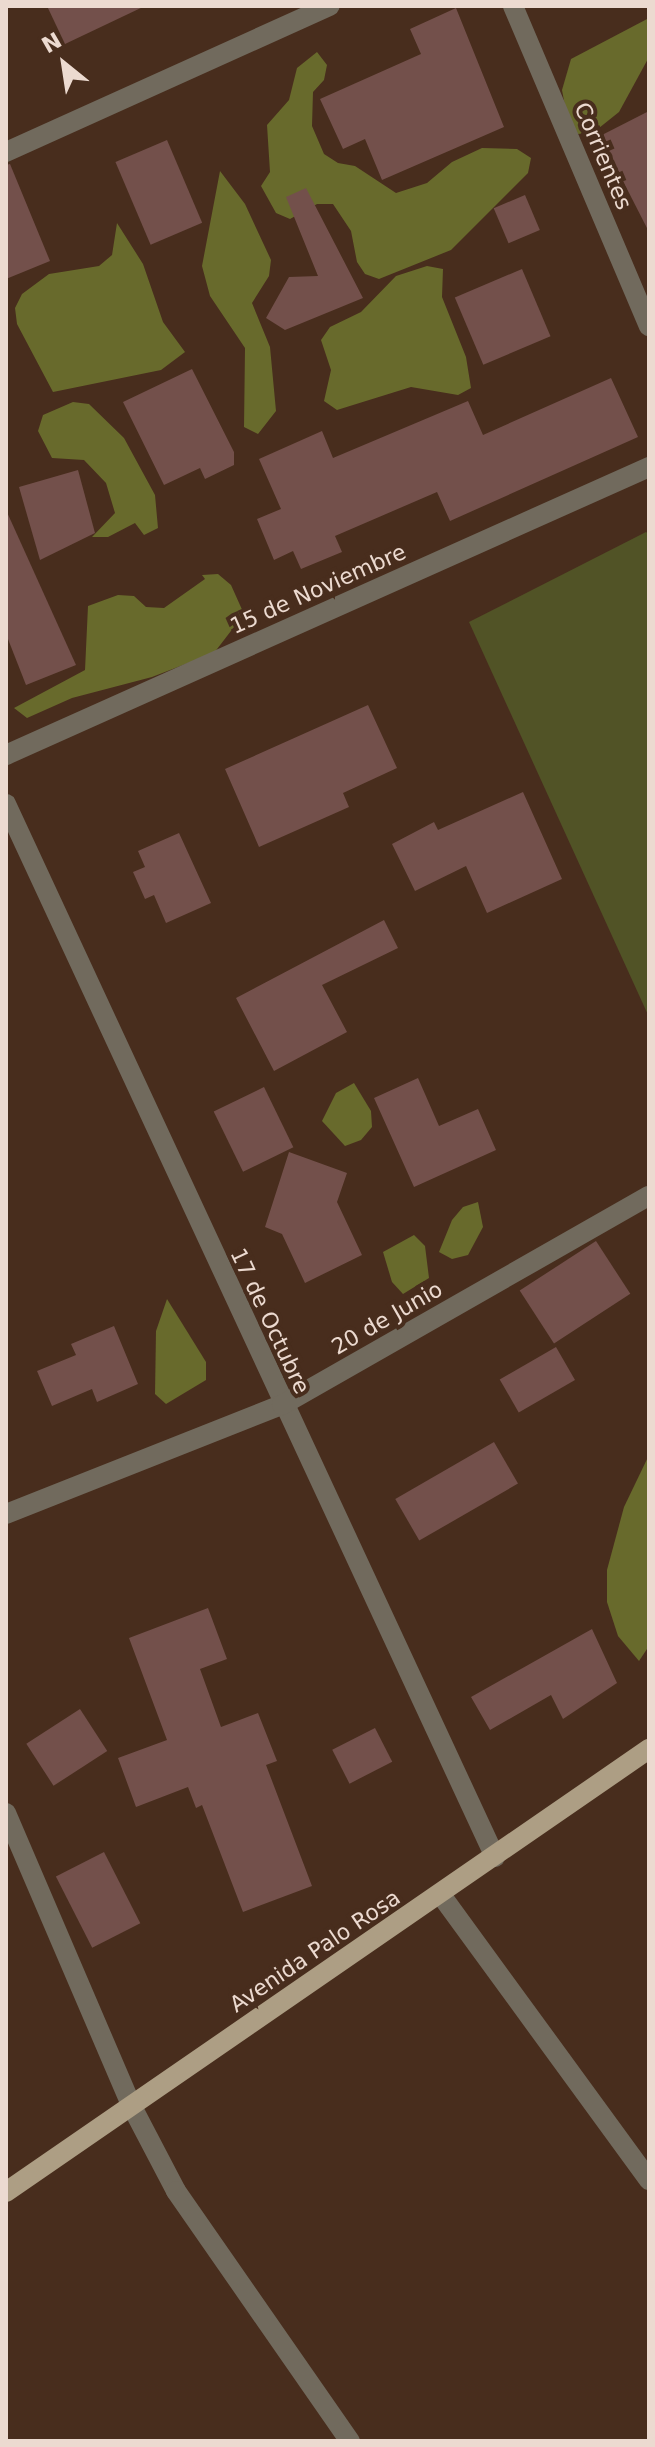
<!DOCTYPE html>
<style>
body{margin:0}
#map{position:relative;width:655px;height:2447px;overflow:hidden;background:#482d1d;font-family:"DejaVu Sans",sans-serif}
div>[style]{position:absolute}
.green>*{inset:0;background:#515326}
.forest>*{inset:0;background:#686a2c}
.building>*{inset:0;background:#73504b;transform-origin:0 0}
.minor>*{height:20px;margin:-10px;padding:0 10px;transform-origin:10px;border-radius:10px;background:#716a5d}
.major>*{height:20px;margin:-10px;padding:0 10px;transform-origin:10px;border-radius:10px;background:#ad9e84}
span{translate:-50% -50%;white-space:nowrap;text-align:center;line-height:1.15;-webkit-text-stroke:8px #482d1d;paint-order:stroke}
.street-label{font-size:22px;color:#ecdad0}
.frame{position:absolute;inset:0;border:8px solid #ecdad0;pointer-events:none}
.north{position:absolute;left:24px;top:24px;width:80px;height:80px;-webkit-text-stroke:6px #482d1d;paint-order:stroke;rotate:330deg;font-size:22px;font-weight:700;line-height:32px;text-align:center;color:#ecdad0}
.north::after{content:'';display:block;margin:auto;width:28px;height:36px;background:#ecdad0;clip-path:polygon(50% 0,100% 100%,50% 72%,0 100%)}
</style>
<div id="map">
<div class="green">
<i style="clip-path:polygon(646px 532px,649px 534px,649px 1017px,469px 622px)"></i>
</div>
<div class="forest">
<i style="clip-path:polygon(649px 18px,649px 57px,619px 112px,594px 132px,578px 134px,568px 122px,562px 90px,571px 59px)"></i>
<i style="clip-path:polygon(317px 52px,327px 65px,324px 80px,313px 92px,312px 126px,324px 154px,338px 163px,355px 166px,396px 193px,427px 183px,452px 162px,482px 148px,517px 149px,531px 158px,528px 173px,451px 250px,379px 279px,365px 274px,357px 262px,351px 231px,333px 204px,317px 204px,290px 219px,276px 213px,261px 186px,270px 172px,267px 125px,289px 100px,297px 68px)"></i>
<i style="clip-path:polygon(220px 171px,245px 204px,271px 260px,269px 276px,252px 303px,270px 347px,276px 411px,258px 434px,244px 427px,245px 348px,210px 296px,202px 266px)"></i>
<i style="clip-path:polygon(117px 223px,143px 264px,163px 322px,185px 352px,161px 370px,53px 392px,17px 324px,15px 308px,22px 294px,49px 274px,99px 266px,112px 255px)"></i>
<i style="clip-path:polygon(427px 266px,443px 269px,442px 297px,466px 357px,471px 388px,458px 395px,411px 387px,337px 410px,324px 401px,331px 370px,321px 340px,330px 327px,361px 312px,396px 276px)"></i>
<i style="clip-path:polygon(73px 402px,89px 404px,124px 438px,155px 495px,158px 528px,144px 535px,135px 523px,108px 537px,92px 537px,115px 513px,106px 483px,84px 460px,52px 458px,38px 431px,43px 415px)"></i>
<i style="clip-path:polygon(218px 574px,231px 585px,244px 614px,214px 653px,152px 677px,72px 698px,27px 718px,14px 708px,85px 670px,88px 606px,118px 595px,134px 596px,146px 607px,164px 608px,205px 579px,202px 575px)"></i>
<i style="clip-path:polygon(354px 1083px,371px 1111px,372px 1127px,361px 1140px,345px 1146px,322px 1121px,336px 1093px)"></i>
<i style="clip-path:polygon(478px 1202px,483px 1227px,468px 1255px,452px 1259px,439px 1252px,452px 1220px,463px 1207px)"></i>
<i style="clip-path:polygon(414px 1235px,425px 1246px,429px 1278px,403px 1294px,392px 1282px,383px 1252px)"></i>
<i style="clip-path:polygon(167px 1299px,206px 1362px,206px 1380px,166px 1404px,155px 1394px,156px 1331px)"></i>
<i style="clip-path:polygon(649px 1455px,649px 1646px,639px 1661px,618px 1636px,607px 1602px,607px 1570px,624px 1507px)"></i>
</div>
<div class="building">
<i style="clip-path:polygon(47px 6px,145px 6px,65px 44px)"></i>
<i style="clip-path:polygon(456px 8px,504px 127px,382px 180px,365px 139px,343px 149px,320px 99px,421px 54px,410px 29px)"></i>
<i style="clip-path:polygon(649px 111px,649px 232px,600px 136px)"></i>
<i style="left:167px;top:140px;width:90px;height:56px;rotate:67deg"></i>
<i style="clip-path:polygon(10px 164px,50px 261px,6px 279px,6px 165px)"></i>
<i style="clip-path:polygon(306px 188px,363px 298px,285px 330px,266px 318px,289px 277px,318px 276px,286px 197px)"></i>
<i style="left:525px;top:195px;width:38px;height:34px;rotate:67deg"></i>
<i style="left:522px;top:269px;width:73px;height:73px;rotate:67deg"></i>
<i style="clip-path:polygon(192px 369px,234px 452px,234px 465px,205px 479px,200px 468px,164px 485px,123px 402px)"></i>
<i style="clip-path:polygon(611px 378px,638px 437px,450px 521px,437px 492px,335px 536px,342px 552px,301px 569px,293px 551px,274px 560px,257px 519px,281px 509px,259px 459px,322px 431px,333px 458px,468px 401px,483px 435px)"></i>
<i style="clip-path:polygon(78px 470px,95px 533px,40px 560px,19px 487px)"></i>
<i style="clip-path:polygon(6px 510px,76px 665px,26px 685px,6px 634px)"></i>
<i style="clip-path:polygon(368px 705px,397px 768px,343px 793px,349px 807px,259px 847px,225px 769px)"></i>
<i style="clip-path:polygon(523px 792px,562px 879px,487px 913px,466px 866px,415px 891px,392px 844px,434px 822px,438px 830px)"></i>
<i style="clip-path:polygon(179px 833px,211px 903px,166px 923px,154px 895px,145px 899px,133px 872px,145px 867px,138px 851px)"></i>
<i style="clip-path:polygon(384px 920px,398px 948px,322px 985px,347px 1032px,274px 1071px,236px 998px)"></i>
<i style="clip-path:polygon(418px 1078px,439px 1126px,478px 1109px,496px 1150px,414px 1187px,374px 1098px)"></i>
<i style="left:264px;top:1087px;width:67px;height:56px;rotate:64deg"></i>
<i style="clip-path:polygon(289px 1152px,347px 1173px,337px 1202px,362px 1255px,305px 1283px,282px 1234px,265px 1227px)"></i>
<i style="left:596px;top:1241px;width:63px;height:91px;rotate:57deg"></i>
<i style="clip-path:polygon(114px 1326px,138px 1384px,97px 1402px,92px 1389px,52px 1406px,37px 1371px,76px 1355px,71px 1344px)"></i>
<i style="left:556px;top:1347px;width:38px;height:65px;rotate:60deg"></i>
<i style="left:494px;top:1442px;width:48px;height:114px;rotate:60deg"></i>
<i style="clip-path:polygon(208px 1608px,227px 1659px,200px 1669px,221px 1727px,258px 1713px,277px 1761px,266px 1765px,312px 1886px,243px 1912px,202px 1805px,196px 1808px,188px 1787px,136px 1807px,118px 1758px,167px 1740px,129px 1638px)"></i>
<i style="clip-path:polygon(592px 1629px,617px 1683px,563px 1719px,551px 1695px,490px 1730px,471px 1697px)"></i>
<i style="left:80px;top:1709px;width:50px;height:64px;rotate:57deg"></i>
<i style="left:375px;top:1728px;width:38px;height:48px;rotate:63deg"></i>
<i style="left:104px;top:1852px;width:80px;height:54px;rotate:63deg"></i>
</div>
<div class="minor">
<i style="left:513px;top:6px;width:348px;rotate:67deg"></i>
<i style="left:6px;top:152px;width:355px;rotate:-24.3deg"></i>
<i style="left:6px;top:755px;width:705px;rotate:-24.13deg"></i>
<i style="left:6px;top:804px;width:1161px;rotate:65.09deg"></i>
<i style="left:6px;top:1514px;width:297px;rotate:-21.6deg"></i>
<i style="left:282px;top:1405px;width:422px;rotate:-29.7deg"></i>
<i style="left:6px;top:1813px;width:315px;rotate:66.8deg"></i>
<i style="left:130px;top:2103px;width:99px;rotate:62.4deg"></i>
<i style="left:176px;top:2191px;width:305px;rotate:55.2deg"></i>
<i style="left:441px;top:1895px;width:353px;rotate:53.9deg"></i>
</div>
<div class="major">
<i style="left:6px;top:2192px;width:781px;rotate:-34.57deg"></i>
</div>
<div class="street-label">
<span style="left:603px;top:156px;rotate:67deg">Corrientes</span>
<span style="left:318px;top:589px;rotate:-24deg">15 de Noviembre</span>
<span style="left:387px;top:1318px;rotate:-30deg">20 de Junio</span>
<span style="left:270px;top:1321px;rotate:65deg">17 de Octubre</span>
<span style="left:315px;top:1951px;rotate:-34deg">Avenida Palo Rosa</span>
</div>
<div class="frame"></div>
<div class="north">N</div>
</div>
